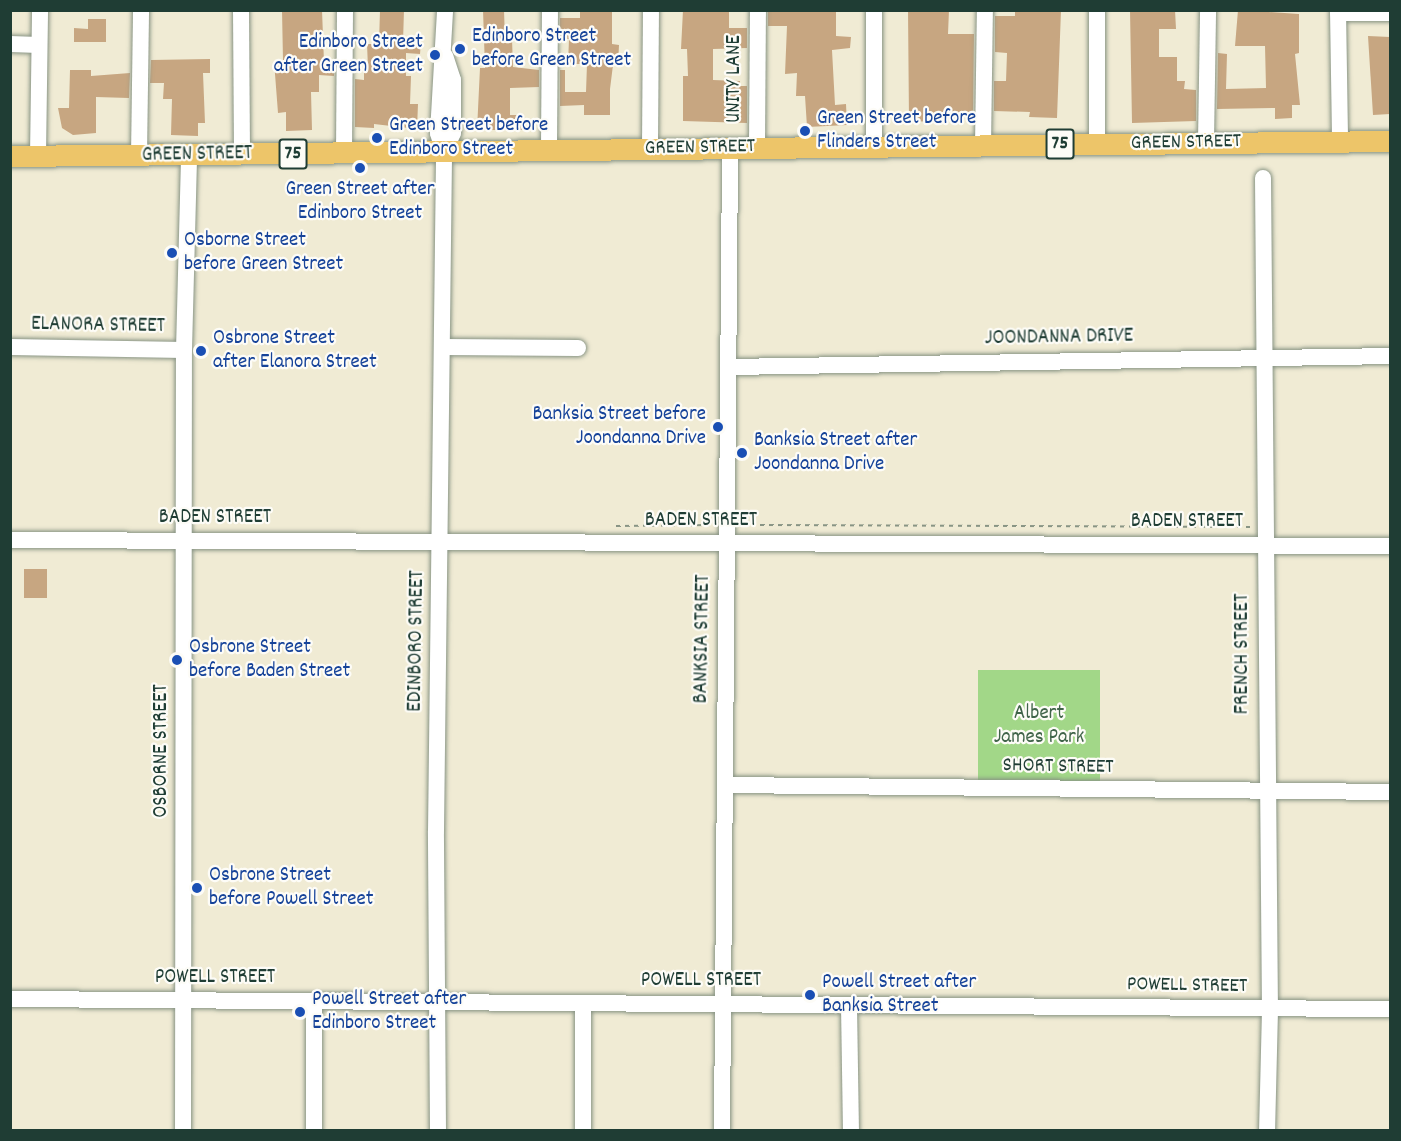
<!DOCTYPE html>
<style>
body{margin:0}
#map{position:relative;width:1401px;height:1141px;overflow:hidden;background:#f0ebd4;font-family:Dekko,sans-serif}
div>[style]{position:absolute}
.green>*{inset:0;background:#a2d788;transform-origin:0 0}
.building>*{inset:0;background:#c7a681;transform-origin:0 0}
.path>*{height:2px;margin-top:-1px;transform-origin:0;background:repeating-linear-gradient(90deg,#889484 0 4.5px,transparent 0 9px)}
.roads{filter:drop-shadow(0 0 2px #889484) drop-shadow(0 0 2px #889484)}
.minor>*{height:16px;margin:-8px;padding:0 8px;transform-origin:8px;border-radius:8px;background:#fff}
.major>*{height:21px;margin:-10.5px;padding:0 10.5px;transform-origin:10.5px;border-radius:10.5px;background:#edc569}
.dots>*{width:16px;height:16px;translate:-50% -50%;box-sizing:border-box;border:3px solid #fdfcf7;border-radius:50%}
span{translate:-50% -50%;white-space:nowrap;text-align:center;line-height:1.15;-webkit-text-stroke:4.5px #fdfcf7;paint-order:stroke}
.shield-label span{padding:2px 4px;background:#fdfcf7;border:2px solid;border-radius:4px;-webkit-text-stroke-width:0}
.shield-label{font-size:20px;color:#1f3d34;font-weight:700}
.transit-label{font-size:21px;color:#164399}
.left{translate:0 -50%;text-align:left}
.right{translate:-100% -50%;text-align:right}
.street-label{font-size:21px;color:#1f3d34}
.park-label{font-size:21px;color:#406449}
.frame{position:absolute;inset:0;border:12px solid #1f3d34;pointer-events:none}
</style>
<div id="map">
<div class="green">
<i style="left:978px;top:670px;width:122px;height:113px"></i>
</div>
<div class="building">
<i style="clip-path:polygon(282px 10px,322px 10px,324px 62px,334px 62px,334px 76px,319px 75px,319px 92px,311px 92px,312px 130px,286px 131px,286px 112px,278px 113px,274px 61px,283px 61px)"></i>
<i style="clip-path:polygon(380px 10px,404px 10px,403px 42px,421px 42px,420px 54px,406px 53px,406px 76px,411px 76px,410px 104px,418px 104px,417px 129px,374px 124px,374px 128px,355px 127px,355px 79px,364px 80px,364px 68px,368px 68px,367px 44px,379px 44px)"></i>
<i style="clip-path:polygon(483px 10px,504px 10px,505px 40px,512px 39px,513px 67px,539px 70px,539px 87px,510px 88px,510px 115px,523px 115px,523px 130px,477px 130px,480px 68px,485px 68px)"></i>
<i style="clip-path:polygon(580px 10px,612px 10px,612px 44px,619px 45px,618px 65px,613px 65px,610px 89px,610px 115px,584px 115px,584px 105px,560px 106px,560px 70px,565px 70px,565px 92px,586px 92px,587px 64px,568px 64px,569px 39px,560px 39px,560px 18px,580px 18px)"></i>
<i style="clip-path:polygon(683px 10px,729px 10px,729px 28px,747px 28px,747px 48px,713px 49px,713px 80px,740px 81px,740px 86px,747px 86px,747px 123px,683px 121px,683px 76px,688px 76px,687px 49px,681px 49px)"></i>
<i style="clip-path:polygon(768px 10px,836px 10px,836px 36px,851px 37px,850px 48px,832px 50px,835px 105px,846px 104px,847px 125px,807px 127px,805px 96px,796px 96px,797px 73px,785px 74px,787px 26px,768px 26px)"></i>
<i style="clip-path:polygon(908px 10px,949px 10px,948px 34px,974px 34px,973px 116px,932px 116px,932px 121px,909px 122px)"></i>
<i style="clip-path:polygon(1015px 10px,1061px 10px,1057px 118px,1029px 117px,1030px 112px,994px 111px,994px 81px,1006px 81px,1007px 53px,995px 52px,995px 16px,1015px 16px)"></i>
<i style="clip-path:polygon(1130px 10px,1175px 10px,1176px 29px,1159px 29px,1159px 57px,1177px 57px,1177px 81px,1185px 81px,1184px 89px,1196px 90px,1196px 121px,1132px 123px)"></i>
<i style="clip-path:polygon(1238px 10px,1299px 14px,1299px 53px,1295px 54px,1300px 105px,1292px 105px,1292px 118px,1275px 119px,1275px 108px,1217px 109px,1218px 53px,1227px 54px,1226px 89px,1266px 88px,1265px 46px,1235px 46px)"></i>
<i style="clip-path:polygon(88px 19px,106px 19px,106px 42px,74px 42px,74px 28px,88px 29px)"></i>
<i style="clip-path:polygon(1368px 36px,1390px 37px,1390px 114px,1373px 115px)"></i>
<i style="clip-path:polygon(210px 59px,210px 73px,203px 73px,205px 123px,198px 123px,198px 136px,171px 135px,172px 99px,163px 99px,164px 83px,150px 83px,151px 60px)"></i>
<i style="clip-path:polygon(70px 70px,91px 70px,91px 76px,130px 73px,129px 98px,96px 97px,96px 133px,73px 135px,62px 128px,58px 108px,69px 108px)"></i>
<i style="left:24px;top:569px;width:23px;height:29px"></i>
</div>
<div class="path">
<i style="left:742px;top:525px;width:508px;rotate:0.23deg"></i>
<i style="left:616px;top:526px;width:97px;rotate:-0.6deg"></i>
</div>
<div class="roads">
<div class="minor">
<i style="left:241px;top:10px;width:145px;rotate:89.6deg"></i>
<i style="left:1338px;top:10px;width:132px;rotate:89.1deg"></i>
<i style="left:1338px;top:13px;width:52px"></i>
<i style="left:10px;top:44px;width:29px;rotate:2deg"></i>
<i style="left:1206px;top:142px;width:132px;rotate:-89.1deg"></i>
<i style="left:1097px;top:144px;width:134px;rotate:-90deg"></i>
<i style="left:874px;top:146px;width:136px;rotate:-90deg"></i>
<i style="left:983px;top:146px;width:136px;rotate:-89.2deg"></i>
<i style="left:757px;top:147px;width:137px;rotate:-89.6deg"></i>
<i style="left:549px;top:149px;width:139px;rotate:-89.6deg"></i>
<i style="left:650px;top:149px;width:139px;rotate:-89.6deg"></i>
<i style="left:344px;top:153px;width:143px;rotate:-89.6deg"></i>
<i style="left:444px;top:153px;width:22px;rotate:-66deg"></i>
<i style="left:453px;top:133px;width:53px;rotate:-90deg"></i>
<i style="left:453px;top:80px;width:25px;rotate:-108deg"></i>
<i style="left:38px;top:156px;width:146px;rotate:-89.2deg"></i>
<i style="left:139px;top:156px;width:146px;rotate:-89.2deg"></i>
<i style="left:1263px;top:178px;width:832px;rotate:89.52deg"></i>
<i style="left:1270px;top:1010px;width:120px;rotate:91.4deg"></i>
<i style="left:10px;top:347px;width:174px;rotate:1deg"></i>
<i style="left:443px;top:347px;width:135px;rotate:0.4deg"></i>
<i style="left:729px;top:367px;width:661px;rotate:-0.95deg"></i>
<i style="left:10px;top:540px;width:1380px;rotate:0.25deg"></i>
<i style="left:725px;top:785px;width:665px;rotate:0.6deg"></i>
<i style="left:10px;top:999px;width:1380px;rotate:0.42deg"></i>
<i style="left:849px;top:1005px;width:125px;rotate:89.1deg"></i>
<i style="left:183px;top:1130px;width:780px;rotate:-89.93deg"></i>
<i style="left:184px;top:350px;width:195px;rotate:-88.5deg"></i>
<i style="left:314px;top:1130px;width:129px;rotate:-90deg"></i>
<i style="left:438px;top:1130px;width:299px;rotate:-90.4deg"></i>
<i style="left:436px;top:831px;width:678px;rotate:-89.32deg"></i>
<i style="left:444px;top:153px;width:21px;rotate:-107deg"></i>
<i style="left:438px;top:133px;width:123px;rotate:-86.7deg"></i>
<i style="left:583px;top:1130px;width:127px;rotate:-90deg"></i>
<i style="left:722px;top:1130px;width:982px;rotate:-89.53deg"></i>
</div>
<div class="major">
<i style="left:10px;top:156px;width:1380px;rotate:-0.62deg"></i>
</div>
</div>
<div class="dots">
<i style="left:460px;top:49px;background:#1a4fb4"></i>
<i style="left:435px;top:55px;background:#1a4fb4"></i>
<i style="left:805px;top:131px;background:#1a4fb4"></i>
<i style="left:377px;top:138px;background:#1a4fb4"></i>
<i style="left:360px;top:168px;background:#1a4fb4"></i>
<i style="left:172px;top:253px;background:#1a4fb4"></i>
<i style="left:201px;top:351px;background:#1a4fb4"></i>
<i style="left:718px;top:427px;background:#1a4fb4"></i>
<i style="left:742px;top:453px;background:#1a4fb4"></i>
<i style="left:177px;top:660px;background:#1a4fb4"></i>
<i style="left:197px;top:888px;background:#1a4fb4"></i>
<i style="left:810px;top:995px;background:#1a4fb4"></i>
<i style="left:300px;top:1012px;background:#1a4fb4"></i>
</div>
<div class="shield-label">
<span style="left:1060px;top:144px">75</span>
<span style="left:293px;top:154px">75</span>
</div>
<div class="transit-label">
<span class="left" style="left:472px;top:49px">Edinboro Street<br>before Green Street</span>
<span class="right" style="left:423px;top:55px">Edinboro Street<br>after Green Street</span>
<span class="left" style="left:817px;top:131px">Green Street before<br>Flinders Street</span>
<span class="left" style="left:389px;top:138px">Green Street before<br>Edinboro Street</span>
<span style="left:360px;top:202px">Green Street after<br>Edinboro Street</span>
<span class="left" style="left:184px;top:253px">Osborne Street<br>before Green Street</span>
<span class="left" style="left:213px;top:351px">Osbrone Street<br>after Elanora Street</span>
<span class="right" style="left:706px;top:427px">Banksia Street before<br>Joondanna Drive</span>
<span class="left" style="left:754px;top:453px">Banksia Street after<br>Joondanna Drive</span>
<span class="left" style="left:189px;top:660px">Osbrone Street<br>before Baden Street</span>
<span class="left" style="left:209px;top:888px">Osbrone Street<br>before Powell Street</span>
<span class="left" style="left:822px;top:995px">Powell Street after<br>Banksia Street</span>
<span class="left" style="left:312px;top:1012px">Powell Street after<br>Edinboro Street</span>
</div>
<div class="street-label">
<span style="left:735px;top:79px;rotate:-90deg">UNITY LANE</span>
<span style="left:1186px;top:143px;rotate:-1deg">GREEN STREET</span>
<span style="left:700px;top:148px;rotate:-1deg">GREEN STREET</span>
<span style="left:197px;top:155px;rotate:-1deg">GREEN STREET</span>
<span style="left:98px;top:326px;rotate:1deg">ELANORA STREET</span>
<span style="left:1059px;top:338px;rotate:-1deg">JOONDANNA DRIVE</span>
<span style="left:215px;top:518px">BADEN STREET</span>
<span style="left:701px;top:521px">BADEN STREET</span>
<span style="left:1187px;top:522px">BADEN STREET</span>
<span style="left:703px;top:639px;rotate:-89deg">BANKSIA STREET</span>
<span style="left:417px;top:641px;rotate:-89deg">EDINBORO STREET</span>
<span style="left:1243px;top:654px;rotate:-90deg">FRENCH STREET</span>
<span style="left:162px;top:751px;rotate:-90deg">OSBORNE STREET</span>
<span style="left:1058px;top:767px;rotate:1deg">SHORT STREET</span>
<span style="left:215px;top:978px">POWELL STREET</span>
<span style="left:701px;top:981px">POWELL STREET</span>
<span style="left:1187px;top:986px;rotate:1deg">POWELL STREET</span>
</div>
<div class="park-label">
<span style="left:1039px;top:726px">Albert<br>James Park</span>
</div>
<div class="frame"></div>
</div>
